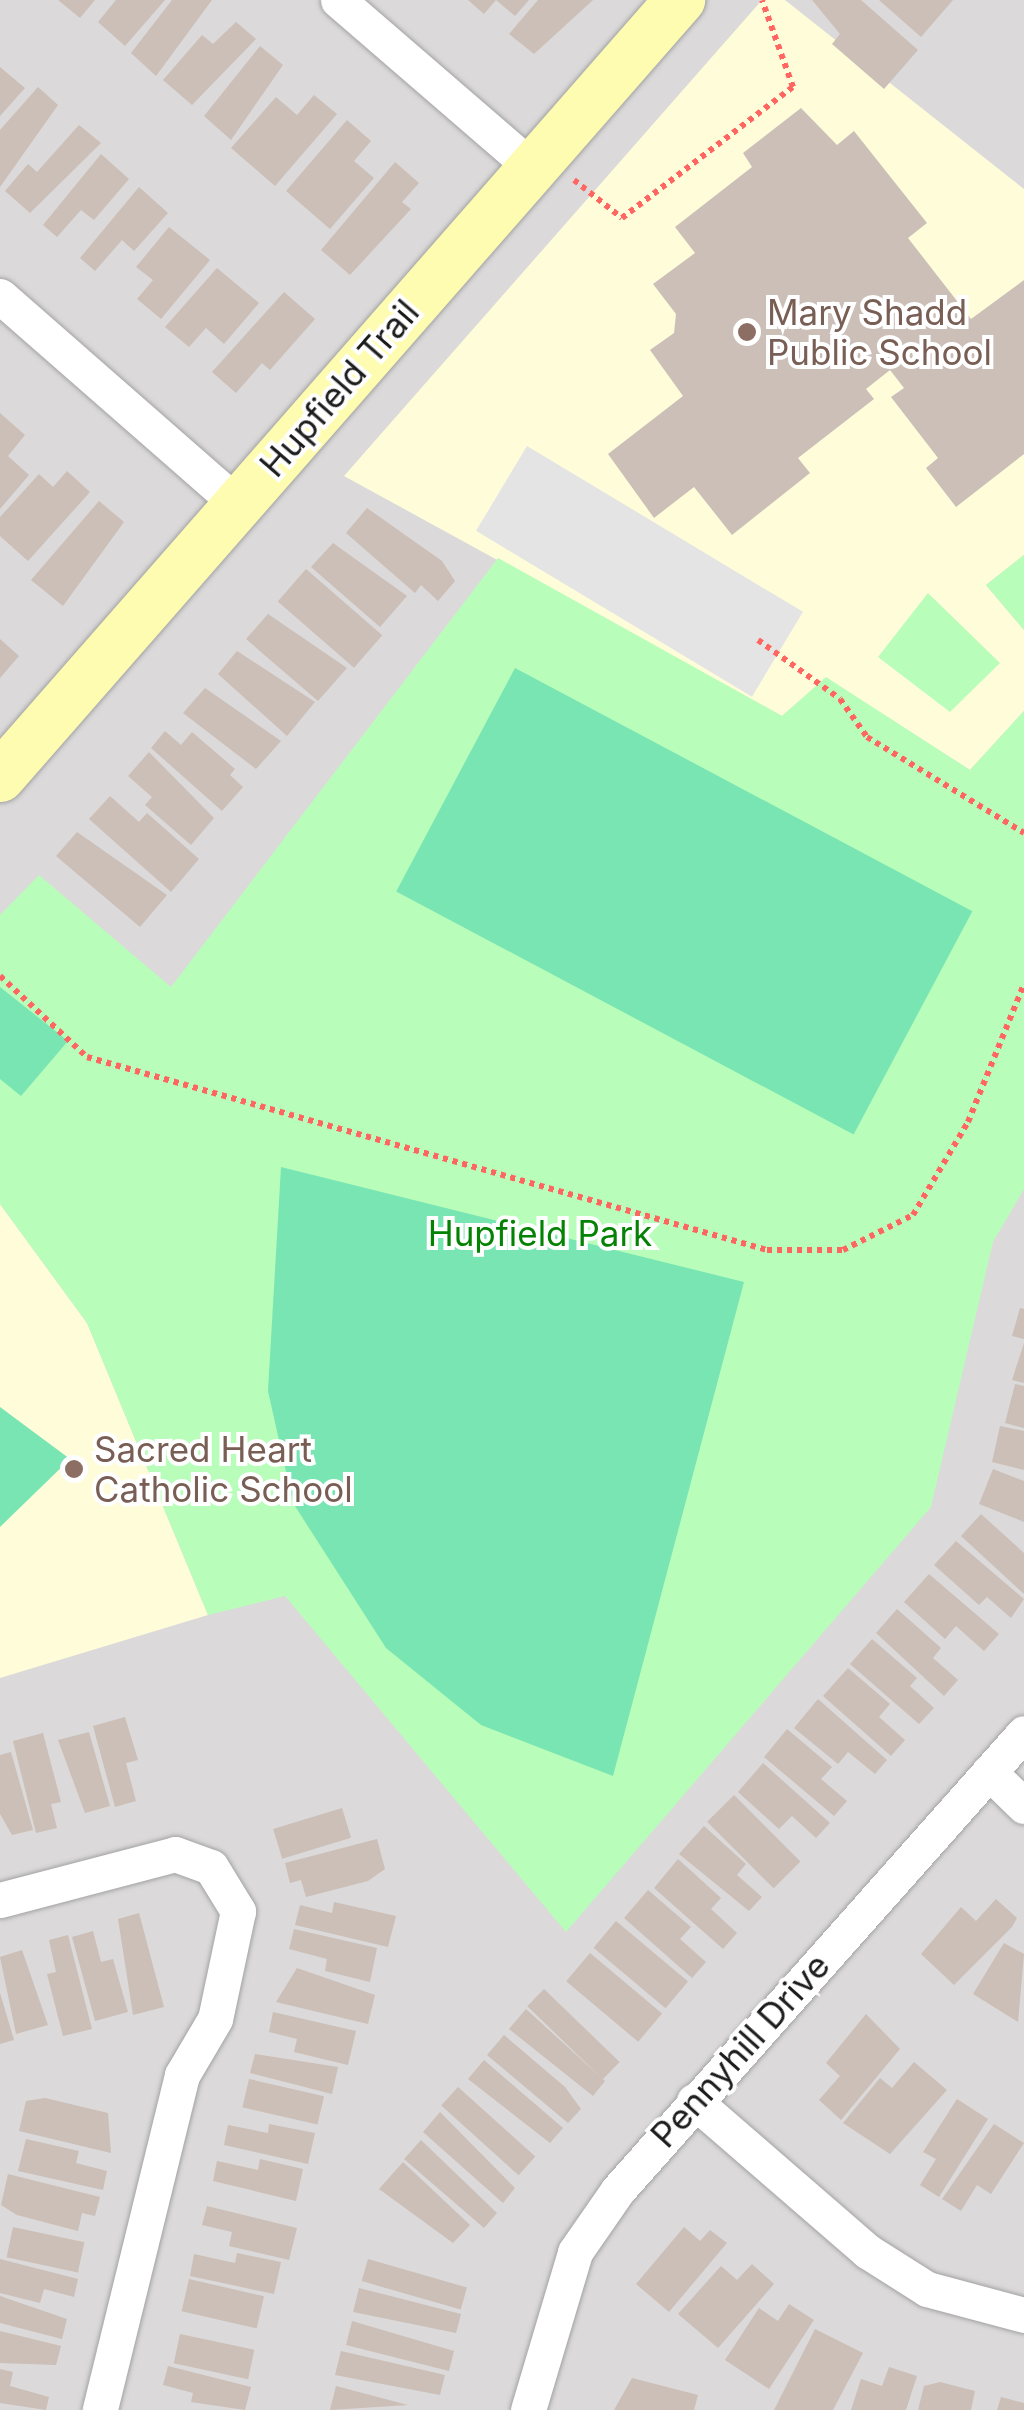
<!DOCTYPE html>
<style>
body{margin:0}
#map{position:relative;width:1024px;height:2410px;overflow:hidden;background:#efe9e1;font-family:Inter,sans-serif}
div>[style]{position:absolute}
.residential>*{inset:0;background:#dbd9d9;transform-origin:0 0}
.education>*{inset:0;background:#fffcda}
.park>*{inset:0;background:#b9fdba}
.pitch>*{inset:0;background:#78e5b3;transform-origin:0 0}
.parking>*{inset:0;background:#e4e4e4;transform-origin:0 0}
.building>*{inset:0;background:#cbbfb7;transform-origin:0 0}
.path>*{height:6px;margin-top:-3px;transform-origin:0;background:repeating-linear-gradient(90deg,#ff6662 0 5px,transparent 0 10px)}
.roads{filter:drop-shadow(0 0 2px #a3a3a3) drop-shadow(0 0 2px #a3a3a3)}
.street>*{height:35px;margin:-17.5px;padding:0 17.5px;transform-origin:17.5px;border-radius:17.5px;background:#fff}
.secondary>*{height:50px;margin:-25px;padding:0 25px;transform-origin:25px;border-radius:25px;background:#fefcb0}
.dots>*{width:28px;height:28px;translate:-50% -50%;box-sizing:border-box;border:5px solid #fff;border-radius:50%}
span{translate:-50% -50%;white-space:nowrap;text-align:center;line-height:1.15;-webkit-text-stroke:8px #fff;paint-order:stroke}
.education-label{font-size:35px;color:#785e54}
.left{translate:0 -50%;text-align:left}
.street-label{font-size:35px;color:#1c1c1c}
.park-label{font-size:35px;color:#038204}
</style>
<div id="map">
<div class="residential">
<i style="left:0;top:0;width:1024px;height:2410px"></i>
</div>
<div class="education">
<i style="clip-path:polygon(762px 0,785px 0,1024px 189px,1024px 555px,986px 585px,1024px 630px,1024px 711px,970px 770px,826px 678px,782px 716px,344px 476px)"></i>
<i style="clip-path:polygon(0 1204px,87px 1323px,208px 1615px,0 1678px)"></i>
</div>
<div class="park">
<i style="clip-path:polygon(1024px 555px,1024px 630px,986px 585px)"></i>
<i style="clip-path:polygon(498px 558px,782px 716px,826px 677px,970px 770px,1024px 711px,1024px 1189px,993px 1242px,931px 1507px,566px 1932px,285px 1596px,208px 1615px,87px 1323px,0 1204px,0 915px,39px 875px,171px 987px)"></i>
<i style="clip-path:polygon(928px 593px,1000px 663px,950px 712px,878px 657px)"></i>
</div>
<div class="pitch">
<i style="left:515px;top:668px;width:518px;height:253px;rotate:28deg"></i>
<i style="clip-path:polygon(0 987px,68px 1041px,21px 1096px,0 1079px)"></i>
<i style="clip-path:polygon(281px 1167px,744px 1282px,613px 1776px,481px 1725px,386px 1648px,293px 1503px,268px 1391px)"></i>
<i style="clip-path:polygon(0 1407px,70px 1459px,0 1527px)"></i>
</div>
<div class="parking">
<i style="left:527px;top:446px;width:322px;height:99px;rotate:31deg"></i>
</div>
<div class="building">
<i style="clip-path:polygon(58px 0,95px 0,80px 18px)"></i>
<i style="clip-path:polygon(116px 0,165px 0,125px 46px,98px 22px)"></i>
<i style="clip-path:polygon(172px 0,212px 0,156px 76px,131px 53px)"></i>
<i style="clip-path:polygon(468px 0,496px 0,484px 14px)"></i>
<i style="clip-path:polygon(496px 0,529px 0,515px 16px)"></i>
<i style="clip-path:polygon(538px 0,593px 0,534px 54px,509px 34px)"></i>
<i style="clip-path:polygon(812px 0,861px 0,918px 50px,884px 89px,832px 44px,840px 34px)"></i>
<i style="clip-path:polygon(879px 0,953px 0,921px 37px)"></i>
<i style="clip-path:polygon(236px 22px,256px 39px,192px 105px,163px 80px,202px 35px,213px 44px)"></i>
<i style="clip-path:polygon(260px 46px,283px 65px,231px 140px,204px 116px)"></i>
<i style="clip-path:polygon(0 67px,25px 88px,0 116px)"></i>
<i style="clip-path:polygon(38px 87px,58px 105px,0 187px,0 130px)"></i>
<i style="clip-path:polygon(314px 95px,337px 114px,275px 186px,231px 148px,276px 97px,297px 115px)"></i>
<i style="clip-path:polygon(801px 108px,837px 145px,854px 131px,927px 223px,908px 238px,971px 319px,1024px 280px,1024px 454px,956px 507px,926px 468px,938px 458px,891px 397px,904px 388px,890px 370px,866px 389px,874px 399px,798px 458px,810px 473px,732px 535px,694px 487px,654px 518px,608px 454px,683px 396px,650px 350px,674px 333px,676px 314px,653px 284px,695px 253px,675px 227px,752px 167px,743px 153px)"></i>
<i style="clip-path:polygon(347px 120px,371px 141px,354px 161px,374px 178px,330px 229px,286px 191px)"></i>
<i style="clip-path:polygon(79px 125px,101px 143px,30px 213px,5px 191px,28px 164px,37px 172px)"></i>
<i style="clip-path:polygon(101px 154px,129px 179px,94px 220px,81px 210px,57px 237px,43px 225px)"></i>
<i style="clip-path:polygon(395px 162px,419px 183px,402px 202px,411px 209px,350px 275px,321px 250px)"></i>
<i style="clip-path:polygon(139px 187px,168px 213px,134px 251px,122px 240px,95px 271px,80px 258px)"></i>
<i style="clip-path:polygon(169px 227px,210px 260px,161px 319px,137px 299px,153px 280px,136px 267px)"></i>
<i style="clip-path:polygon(217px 268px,259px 303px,224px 344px,206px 328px,189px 347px,165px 327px)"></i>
<i style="clip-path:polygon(284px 292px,315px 319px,270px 370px,262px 363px,236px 393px,212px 372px)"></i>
<i style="clip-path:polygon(0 413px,25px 435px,8px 456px,29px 475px,0 509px)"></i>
<i style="clip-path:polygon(67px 471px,90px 492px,28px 561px,0 536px,0 517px,39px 474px,53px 487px)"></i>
<i style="clip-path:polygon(99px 501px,124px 522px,63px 606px,31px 580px)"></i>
<i style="clip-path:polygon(367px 508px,442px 561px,455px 581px,438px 601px,421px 585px,415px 593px,346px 533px)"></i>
<i style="clip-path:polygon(333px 543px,407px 596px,380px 627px,311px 567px)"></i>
<i style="left:306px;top:569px;width:101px;height:43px;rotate:41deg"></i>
<i style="clip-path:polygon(268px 614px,347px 668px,318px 701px,246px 639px)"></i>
<i style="clip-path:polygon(0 639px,19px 656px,0 678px)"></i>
<i style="clip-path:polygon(237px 651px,315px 702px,287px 736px,218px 674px)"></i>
<i style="clip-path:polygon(205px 688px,281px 741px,256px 769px,183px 713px)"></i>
<i style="clip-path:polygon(165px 731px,181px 745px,192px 732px,235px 769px,230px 775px,243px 787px,222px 811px,151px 748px)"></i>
<i style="clip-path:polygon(149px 752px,214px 818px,191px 845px,145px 805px,152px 797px,128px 776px)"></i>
<i style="clip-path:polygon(110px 796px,139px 822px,147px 813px,199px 859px,171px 892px,89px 819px)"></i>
<i style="clip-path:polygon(77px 832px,167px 895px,140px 927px,56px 856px)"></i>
<i style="clip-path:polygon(1020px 1308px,1024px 1309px,1024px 1339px,1012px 1336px)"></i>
<i style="clip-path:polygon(1024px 1343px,1024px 1383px,1012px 1380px)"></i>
<i style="clip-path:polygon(1015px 1384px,1024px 1386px,1024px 1428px,1005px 1423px)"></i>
<i style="clip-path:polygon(1000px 1426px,1024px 1431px,1024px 1470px,992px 1462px)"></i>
<i style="clip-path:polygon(993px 1469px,1024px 1481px,1024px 1522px,979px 1504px)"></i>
<i style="clip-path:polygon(981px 1514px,1024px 1553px,1024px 1594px,961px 1536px)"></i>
<i style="clip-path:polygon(956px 1541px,1024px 1599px,1011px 1618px,987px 1597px,979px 1605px,934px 1565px)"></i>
<i style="clip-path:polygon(929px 1574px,999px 1634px,984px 1651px,956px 1626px,945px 1639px,904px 1602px)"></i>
<i style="clip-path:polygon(897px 1609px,941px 1648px,933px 1658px,958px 1680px,944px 1696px,876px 1633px)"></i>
<i style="clip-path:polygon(872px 1639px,917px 1678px,910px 1686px,934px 1708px,919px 1724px,850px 1664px)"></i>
<i style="clip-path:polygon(848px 1668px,890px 1704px,879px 1717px,905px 1740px,891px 1756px,823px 1696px)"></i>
<i style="clip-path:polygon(818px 1699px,887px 1760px,875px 1774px,848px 1752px,838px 1764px,794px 1728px)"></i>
<i style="clip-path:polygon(125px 1717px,138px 1760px,126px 1763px,136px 1801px,115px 1807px,93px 1726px)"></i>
<i style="clip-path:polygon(787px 1729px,832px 1767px,821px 1779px,847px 1801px,834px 1816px,764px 1757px)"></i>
<i style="clip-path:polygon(89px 1732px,110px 1806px,85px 1813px,58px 1740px)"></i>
<i style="clip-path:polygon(43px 1733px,61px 1802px,51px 1804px,57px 1828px,36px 1833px,13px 1741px)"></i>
<i style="clip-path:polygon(11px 1752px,33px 1830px,12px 1835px,0 1814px,0 1755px)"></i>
<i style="clip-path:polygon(763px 1763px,830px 1823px,816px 1838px,792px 1816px,779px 1829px,738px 1792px)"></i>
<i style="left:734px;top:1795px;width:94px;height:38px;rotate:45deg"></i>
<i style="left:342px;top:1808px;width:31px;height:72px;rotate:73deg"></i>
<i style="clip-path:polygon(704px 1826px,746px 1864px,737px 1875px,762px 1897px,749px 1911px,679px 1854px)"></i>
<i style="clip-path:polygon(377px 1839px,385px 1869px,368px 1881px,306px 1897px,301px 1880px,290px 1883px,285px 1863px)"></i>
<i style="clip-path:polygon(678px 1859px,721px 1898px,711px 1909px,737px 1933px,723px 1949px,654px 1888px)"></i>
<i style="clip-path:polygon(648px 1890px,691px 1927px,680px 1939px,706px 1962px,692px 1978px,624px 1918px)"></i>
<i style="clip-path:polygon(996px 1899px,1017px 1918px,1012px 1927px,954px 1985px,921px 1954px,961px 1907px,976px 1921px)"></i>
<i style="clip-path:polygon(334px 1902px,396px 1916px,388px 1947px,295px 1925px,300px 1905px,332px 1913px)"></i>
<i style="clip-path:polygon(139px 1913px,164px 2007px,133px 2015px,118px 1919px)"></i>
<i style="left:616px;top:1921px;width:94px;height:35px;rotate:40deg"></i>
<i style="clip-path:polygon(294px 1929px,377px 1948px,370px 1982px,325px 1971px,327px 1959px,289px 1949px)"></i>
<i style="clip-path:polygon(93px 1931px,101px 1962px,113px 1959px,128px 2012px,95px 2021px,72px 1937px)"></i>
<i style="clip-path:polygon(68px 1935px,92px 2029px,63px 2036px,47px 1974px,56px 1972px,49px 1940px)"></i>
<i style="clip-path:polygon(1004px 1943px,1024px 1954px,1018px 2022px,973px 1994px)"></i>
<i style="clip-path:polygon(22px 1950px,48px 2025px,16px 2034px,0 1957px)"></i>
<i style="left:590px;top:1953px;width:94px;height:37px;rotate:40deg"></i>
<i style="clip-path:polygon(297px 1968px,375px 1995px,368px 2024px,276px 2002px)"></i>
<i style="left:544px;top:1989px;width:105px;height:24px;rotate:44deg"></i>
<i style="clip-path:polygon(0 1993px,14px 2040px,0 2044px)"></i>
<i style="clip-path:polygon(526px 2009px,605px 2081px,593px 2096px,509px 2029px)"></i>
<i style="clip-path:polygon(273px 2012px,356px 2031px,348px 2065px,294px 2052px,297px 2039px,269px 2032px)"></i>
<i style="clip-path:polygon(866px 2014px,900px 2049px,841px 2120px,819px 2100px,840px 2076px,826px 2063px)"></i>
<i style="clip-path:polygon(504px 2035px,565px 2087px,581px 2109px,568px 2123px,487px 2055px)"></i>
<i style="clip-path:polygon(255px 2054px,338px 2067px,332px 2094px,250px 2073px)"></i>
<i style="clip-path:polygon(484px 2060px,563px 2128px,550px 2143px,468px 2079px)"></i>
<i style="clip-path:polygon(914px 2062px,947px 2090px,890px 2154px,843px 2123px,880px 2078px,892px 2088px)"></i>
<i style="left:249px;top:2079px;width:77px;height:29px;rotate:13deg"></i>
<i style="left:458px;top:2087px;width:104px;height:25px;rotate:42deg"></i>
<i style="clip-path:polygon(45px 2098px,108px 2113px,111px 2153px,19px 2131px,26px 2101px)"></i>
<i style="clip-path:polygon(957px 2099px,988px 2119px,939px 2197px,920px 2185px,936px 2159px,923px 2152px)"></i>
<i style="clip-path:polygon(440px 2112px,515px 2188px,503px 2203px,423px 2132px)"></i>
<i style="clip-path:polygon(269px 2124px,315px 2133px,308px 2164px,224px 2145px,228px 2125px,268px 2133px)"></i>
<i style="clip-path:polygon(994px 2124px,1024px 2143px,991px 2194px,977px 2185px,961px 2211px,942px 2199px)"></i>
<i style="clip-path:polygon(26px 2139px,79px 2151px,76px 2163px,107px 2171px,103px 2190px,18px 2171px)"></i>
<i style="clip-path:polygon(421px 2140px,497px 2213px,484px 2228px,404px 2159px)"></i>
<i style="clip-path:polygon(260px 2159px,303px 2169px,296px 2201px,213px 2181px,217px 2161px,258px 2170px)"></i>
<i style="clip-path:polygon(403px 2162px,470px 2225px,453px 2243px,379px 2189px)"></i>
<i style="clip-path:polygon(8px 2174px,100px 2197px,95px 2216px,82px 2213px,78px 2231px,17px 2215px,1px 2205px)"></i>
<i style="clip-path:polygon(207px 2206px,297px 2228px,289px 2260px,229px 2246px,232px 2232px,202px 2225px)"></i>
<i style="left:13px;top:2227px;width:73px;height:31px;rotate:12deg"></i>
<i style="clip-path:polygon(684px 2227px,700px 2241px,710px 2230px,727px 2243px,669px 2312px,636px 2284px)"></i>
<i style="clip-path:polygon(237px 2253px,281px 2262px,274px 2294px,190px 2276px,194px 2254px,235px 2263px)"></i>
<i style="clip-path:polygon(0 2259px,78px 2279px,74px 2297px,44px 2289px,40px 2303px,0 2293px)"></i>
<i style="left:368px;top:2259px;width:103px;height:23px;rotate:16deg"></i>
<i style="clip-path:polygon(752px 2264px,774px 2284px,718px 2348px,678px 2314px,721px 2266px,737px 2280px)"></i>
<i style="left:189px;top:2279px;width:77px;height:33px;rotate:13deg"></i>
<i style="clip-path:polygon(359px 2288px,461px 2314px,456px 2333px,353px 2312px)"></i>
<i style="clip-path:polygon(0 2296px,67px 2319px,62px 2339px,0 2323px)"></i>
<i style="clip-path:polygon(789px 2304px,814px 2320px,769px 2389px,725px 2360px,759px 2308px,778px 2321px)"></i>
<i style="clip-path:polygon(352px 2321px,454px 2351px,449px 2371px,346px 2345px)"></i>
<i style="clip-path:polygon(815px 2329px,863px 2353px,833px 2410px,774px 2410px)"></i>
<i style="clip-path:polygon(0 2331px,61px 2346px,56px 2365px,0 2363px)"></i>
<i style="left:180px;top:2334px;width:76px;height:30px;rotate:12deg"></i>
<i style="clip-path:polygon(341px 2351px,445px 2375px,440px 2395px,335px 2375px)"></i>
<i style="clip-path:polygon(168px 2366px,251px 2387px,245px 2410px,191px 2402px,193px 2393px,163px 2385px)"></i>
<i style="clip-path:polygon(889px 2367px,917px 2376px,906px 2410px,851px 2410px,861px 2379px,882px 2386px)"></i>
<i style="clip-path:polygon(0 2369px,13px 2372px,10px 2386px,49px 2397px,46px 2410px,0 2403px)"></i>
<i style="clip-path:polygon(632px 2378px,698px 2395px,694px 2410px,614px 2410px)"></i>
<i style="clip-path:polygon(940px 2382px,975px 2391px,971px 2410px,918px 2410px,924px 2386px)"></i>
<i style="clip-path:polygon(336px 2386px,408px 2405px,330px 2410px)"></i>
<i style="clip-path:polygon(1001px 2397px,1024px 2403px,1024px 2410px,997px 2410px)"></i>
</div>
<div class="path">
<i style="left:574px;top:180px;width:61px;rotate:38.4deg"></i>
<i style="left:622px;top:218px;width:215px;rotate:-37.5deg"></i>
<i style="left:793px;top:87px;width:92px;rotate:-109.6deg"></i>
<i style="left:758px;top:640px;width:101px;rotate:35.7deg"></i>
<i style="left:840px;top:699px;width:47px;rotate:54.6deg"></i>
<i style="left:867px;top:737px;width:184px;rotate:31.4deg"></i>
<i style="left:0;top:976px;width:119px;rotate:43deg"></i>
<i style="left:87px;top:1057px;width:707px;rotate:15.85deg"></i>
<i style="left:767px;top:1250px;width:76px"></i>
<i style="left:843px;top:1250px;width:78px;rotate:-26.6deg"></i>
<i style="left:913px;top:1215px;width:108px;rotate:-59.4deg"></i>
<i style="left:968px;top:1122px;width:149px;rotate:-67.9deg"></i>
</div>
<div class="roads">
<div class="street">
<i style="left:338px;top:0;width:259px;rotate:40.8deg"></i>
<i style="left:0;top:296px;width:316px;rotate:41.2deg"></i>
<i style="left:989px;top:1772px;width:49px;rotate:44.2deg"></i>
<i style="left:0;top:1900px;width:181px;rotate:-14.7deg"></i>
<i style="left:175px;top:1854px;width:38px;rotate:20deg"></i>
<i style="left:211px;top:1867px;width:52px;rotate:58.5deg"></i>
<i style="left:238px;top:1911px;width:110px;rotate:102deg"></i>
<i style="left:215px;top:2019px;width:65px;rotate:120.5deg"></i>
<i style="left:182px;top:2075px;width:345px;rotate:103.8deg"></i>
<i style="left:694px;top:2101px;width:229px;rotate:40.9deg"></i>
<i style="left:867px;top:2251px;width:71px;rotate:32.3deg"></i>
<i style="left:927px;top:2289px;width:100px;rotate:15deg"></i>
<i style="left:528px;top:2410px;width:165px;rotate:-73.4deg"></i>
<i style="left:575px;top:2252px;width:75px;rotate:-55.3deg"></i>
<i style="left:618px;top:2190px;width:611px;rotate:-48.38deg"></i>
</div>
<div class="secondary">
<i style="left:0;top:777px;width:1033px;rotate:-48.81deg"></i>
</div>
</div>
<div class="dots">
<i style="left:747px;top:332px;background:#8d6e63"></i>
<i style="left:74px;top:1469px;background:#8d6e63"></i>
</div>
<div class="education-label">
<span class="left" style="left:767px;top:332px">Mary Shadd<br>Public School</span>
<span class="left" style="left:94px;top:1469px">Sacred Heart<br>Catholic School</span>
</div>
<div class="street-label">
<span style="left:339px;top:388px;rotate:-49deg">Hupfield Trail</span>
<span style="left:740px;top:2050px;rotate:-48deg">Pennyhill Drive</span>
</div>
<div class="park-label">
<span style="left:540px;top:1233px">Hupfield Park</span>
</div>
</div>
